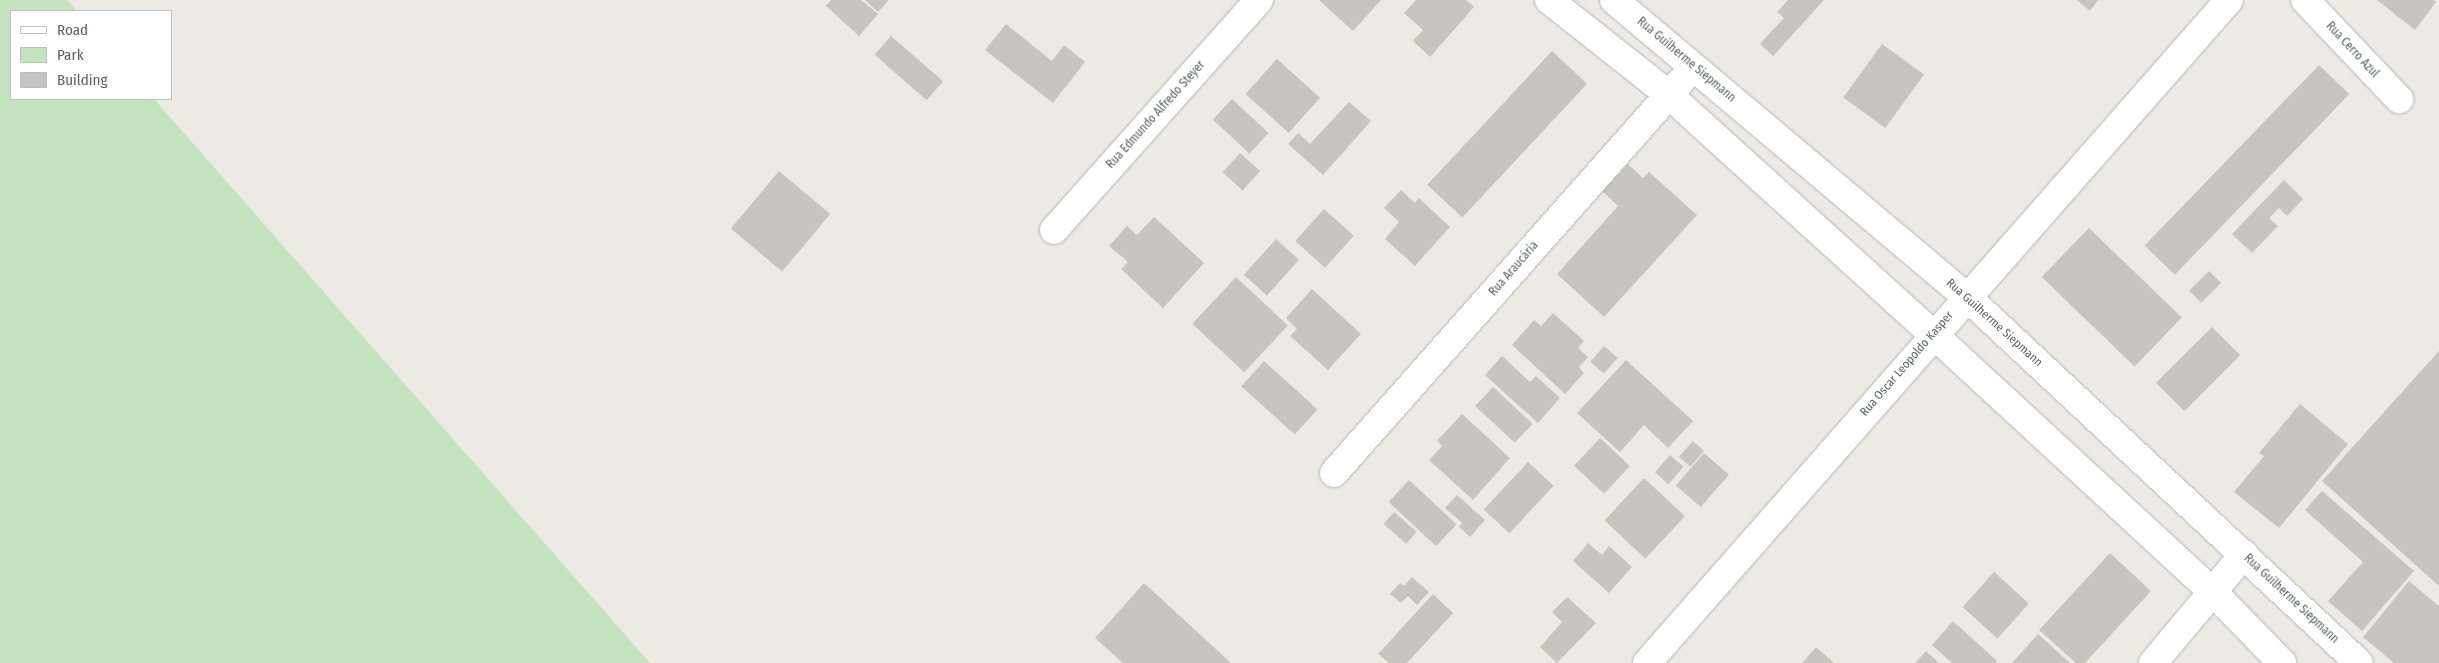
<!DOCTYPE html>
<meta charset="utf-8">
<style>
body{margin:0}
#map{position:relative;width:2439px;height:663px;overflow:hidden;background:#edeae3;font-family:"Fira Sans Condensed",sans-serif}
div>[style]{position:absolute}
.green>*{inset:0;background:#c4e4c0}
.building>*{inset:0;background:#c8c5c0;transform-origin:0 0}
.roads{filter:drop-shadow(0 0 1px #b0b4b8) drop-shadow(0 0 1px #b0b4b8)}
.minor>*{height:28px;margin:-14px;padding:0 14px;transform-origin:14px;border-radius:14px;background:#fff}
span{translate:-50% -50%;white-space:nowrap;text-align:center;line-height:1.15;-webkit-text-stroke:5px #fff;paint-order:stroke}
.street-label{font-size:12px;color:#5b6063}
.legend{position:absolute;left:10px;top:10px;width:162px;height:90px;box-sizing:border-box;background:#fff;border:1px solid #bdbfc1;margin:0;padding:6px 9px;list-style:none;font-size:15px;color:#5b6063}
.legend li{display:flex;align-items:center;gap:10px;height:25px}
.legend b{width:25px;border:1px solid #bdbfc1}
</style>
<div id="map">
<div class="green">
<i style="clip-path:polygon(0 0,67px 0,77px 11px,11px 11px,11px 99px,154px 99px,650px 663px,0 663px)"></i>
</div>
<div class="building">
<i style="clip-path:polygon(831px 0,861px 0,878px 14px,859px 36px,826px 6px)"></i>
<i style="clip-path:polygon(865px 0,889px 0,878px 12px)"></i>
<i style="clip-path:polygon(1319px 0,1381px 0,1353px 31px)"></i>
<i style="clip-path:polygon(1416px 0,1466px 0,1474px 7px,1430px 57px,1413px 41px,1423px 30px,1404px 13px)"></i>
<i style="clip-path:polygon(1788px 0,1824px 0,1773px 56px,1760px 44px,1784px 18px,1777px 12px)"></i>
<i style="clip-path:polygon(2077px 0,2098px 0,2090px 11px)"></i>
<i style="clip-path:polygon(2377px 0,2433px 0,2436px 2px,2415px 30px)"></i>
<i style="clip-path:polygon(1006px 24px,1052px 61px,1064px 45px,1085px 62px,1053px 103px,985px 50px)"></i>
<i style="left:891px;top:36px;width:69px;height:25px;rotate:41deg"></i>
<i style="left:1882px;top:44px;width:52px;height:66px;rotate:36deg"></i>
<i style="left:1552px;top:51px;width:48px;height:183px;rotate:43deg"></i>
<i style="left:1277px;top:59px;width:58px;height:47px;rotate:42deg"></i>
<i style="left:2319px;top:65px;width:42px;height:251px;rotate:44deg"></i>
<i style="left:1232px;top:99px;width:50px;height:28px;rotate:43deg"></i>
<i style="clip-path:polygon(1349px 102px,1371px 121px,1323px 175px,1288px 144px,1298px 133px,1310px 144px)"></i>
<i style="left:1240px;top:153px;width:27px;height:26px;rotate:42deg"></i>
<i style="clip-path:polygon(1628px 164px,1643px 178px,1649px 172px,1697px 215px,1604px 317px,1557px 274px,1618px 206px,1602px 191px)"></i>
<i style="left:779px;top:171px;width:67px;height:75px;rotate:40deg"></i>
<i style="clip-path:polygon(2284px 180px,2303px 199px,2287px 216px,2279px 208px,2269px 218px,2278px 226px,2252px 253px,2232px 234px)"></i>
<i style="clip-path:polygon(1401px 190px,1415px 203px,1419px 198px,1450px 227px,1415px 266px,1385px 239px,1399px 222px,1384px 208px)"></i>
<i style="left:1324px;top:209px;width:40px;height:43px;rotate:42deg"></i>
<i style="clip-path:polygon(1154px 217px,1204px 263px,1163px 308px,1121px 269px,1128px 262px,1109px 246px,1127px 226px,1137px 235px)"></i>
<i style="left:2089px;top:228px;width:129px;height:68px;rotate:44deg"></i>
<i style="left:1276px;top:239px;width:31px;height:48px;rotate:42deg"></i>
<i style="left:2209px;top:271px;width:17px;height:28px;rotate:45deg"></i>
<i style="left:1236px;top:277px;width:71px;height:64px;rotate:43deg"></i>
<i style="clip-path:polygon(1312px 289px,1361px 334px,1328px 370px,1290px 336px,1297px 329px,1286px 318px)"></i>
<i style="clip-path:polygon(1553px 313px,1584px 341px,1578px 348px,1588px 357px,1579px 367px,1584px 373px,1565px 394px,1512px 345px,1534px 320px,1541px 326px)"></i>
<i style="left:2212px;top:327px;width:40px;height:79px;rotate:45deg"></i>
<i style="left:1604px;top:346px;width:18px;height:21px;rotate:41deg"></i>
<i style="clip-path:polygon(2439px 351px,2439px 586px,2322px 481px)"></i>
<i style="clip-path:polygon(1502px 356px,1530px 382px,1536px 376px,1560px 398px,1538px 423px,1485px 375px)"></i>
<i style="clip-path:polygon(1626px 360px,1693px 421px,1668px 448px,1644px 425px,1620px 452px,1577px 413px)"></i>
<i style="left:1264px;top:361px;width:72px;height:34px;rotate:42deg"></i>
<i style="left:1493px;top:387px;width:54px;height:26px;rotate:43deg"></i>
<i style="clip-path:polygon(2300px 404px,2348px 444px,2279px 528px,2234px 492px,2264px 456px,2259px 453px)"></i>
<i style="clip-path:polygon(1462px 414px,1510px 458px,1473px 500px,1429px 460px,1442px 446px,1437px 441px)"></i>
<i style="left:1600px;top:438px;width:41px;height:38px;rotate:43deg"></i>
<i style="left:1693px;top:441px;width:15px;height:21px;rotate:42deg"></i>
<i style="left:1704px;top:453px;width:33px;height:43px;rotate:41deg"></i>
<i style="left:1670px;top:455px;width:18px;height:23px;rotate:41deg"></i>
<i style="left:1528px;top:462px;width:35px;height:65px;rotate:43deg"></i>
<i style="left:1644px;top:478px;width:56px;height:58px;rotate:43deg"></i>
<i style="left:1409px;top:480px;width:65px;height:30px;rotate:43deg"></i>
<i style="clip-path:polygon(2322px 491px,2414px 571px,2362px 631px,2328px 601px,2363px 562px,2305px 510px)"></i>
<i style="clip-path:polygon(1457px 495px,1485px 520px,1470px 537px,1459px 527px,1462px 523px,1445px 508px)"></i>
<i style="left:1394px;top:512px;width:30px;height:16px;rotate:41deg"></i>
<i style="clip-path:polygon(1588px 543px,1602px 555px,1609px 546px,1632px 567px,1609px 593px,1573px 561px)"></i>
<i style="clip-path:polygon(2110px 553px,2151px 591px,2085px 663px,2076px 663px,2039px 630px)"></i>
<i style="left:1994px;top:572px;width:47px;height:47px;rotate:42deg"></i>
<i style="clip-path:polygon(1412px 577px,1429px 592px,1417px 605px,1408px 596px,1401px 603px,1390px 594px,1400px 583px,1404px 586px)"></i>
<i style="clip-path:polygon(2409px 581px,2439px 606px,2439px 663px,2394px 663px,2363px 637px)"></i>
<i style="clip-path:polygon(1144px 583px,1231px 663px,1123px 663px,1095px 638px)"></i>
<i style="clip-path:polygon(1433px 594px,1453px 613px,1407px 663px,1389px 663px,1378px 654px)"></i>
<i style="clip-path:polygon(1567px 597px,1596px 623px,1557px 663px,1540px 647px,1562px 622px,1552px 612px)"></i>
<i style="clip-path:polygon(1953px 621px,1997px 661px,1995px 663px,1952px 663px,1932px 645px)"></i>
<i style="clip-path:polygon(2038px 634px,2070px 663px,2012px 663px)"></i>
<i style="clip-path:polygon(1816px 647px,1834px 663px,1802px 663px)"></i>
<i style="clip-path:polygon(1926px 651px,1939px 663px,1915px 663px)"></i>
</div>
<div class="roads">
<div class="minor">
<i style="left:1549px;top:0;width:152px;rotate:38.3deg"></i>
<i style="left:1668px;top:94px;width:358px;rotate:42.2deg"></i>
<i style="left:1933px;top:334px;width:382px;rotate:42.7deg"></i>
<i style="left:2214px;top:593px;width:98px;rotate:45.8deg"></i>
<i style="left:1614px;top:0;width:461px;rotate:40.1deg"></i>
<i style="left:1967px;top:297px;width:536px;rotate:43.04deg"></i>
<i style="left:2305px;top:0;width:137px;rotate:46.5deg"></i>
<i style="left:1054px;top:230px;width:308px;rotate:-48.3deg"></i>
<i style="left:1334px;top:473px;width:524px;rotate:-48.48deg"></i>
<i style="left:1647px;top:663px;width:882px;rotate:-48.72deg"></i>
<i style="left:2153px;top:663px;width:142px;rotate:-50.1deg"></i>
</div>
</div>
<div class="street-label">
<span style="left:2352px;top:50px;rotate:47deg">Rua Cerro Azul</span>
<span style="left:1686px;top:60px;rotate:40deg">Rua Guilherme Siepmann</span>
<span style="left:1156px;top:115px;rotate:-48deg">Rua Edmundo Alfredo Steyer</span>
<span style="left:1514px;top:269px;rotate:-49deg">Rua Araucária</span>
<span style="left:1994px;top:323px;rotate:42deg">Rua Guilherme Siepmann</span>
<span style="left:1907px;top:364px;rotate:-49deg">Rua Oscar Leopoldo Kasper</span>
<span style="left:2291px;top:599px;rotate:43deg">Rua Guilherme Siepmann</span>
</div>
<ul class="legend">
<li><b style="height:6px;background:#fff"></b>Road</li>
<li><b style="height:14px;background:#c4e4c0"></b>Park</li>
<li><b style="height:14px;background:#c8c5c0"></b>Building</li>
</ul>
</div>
